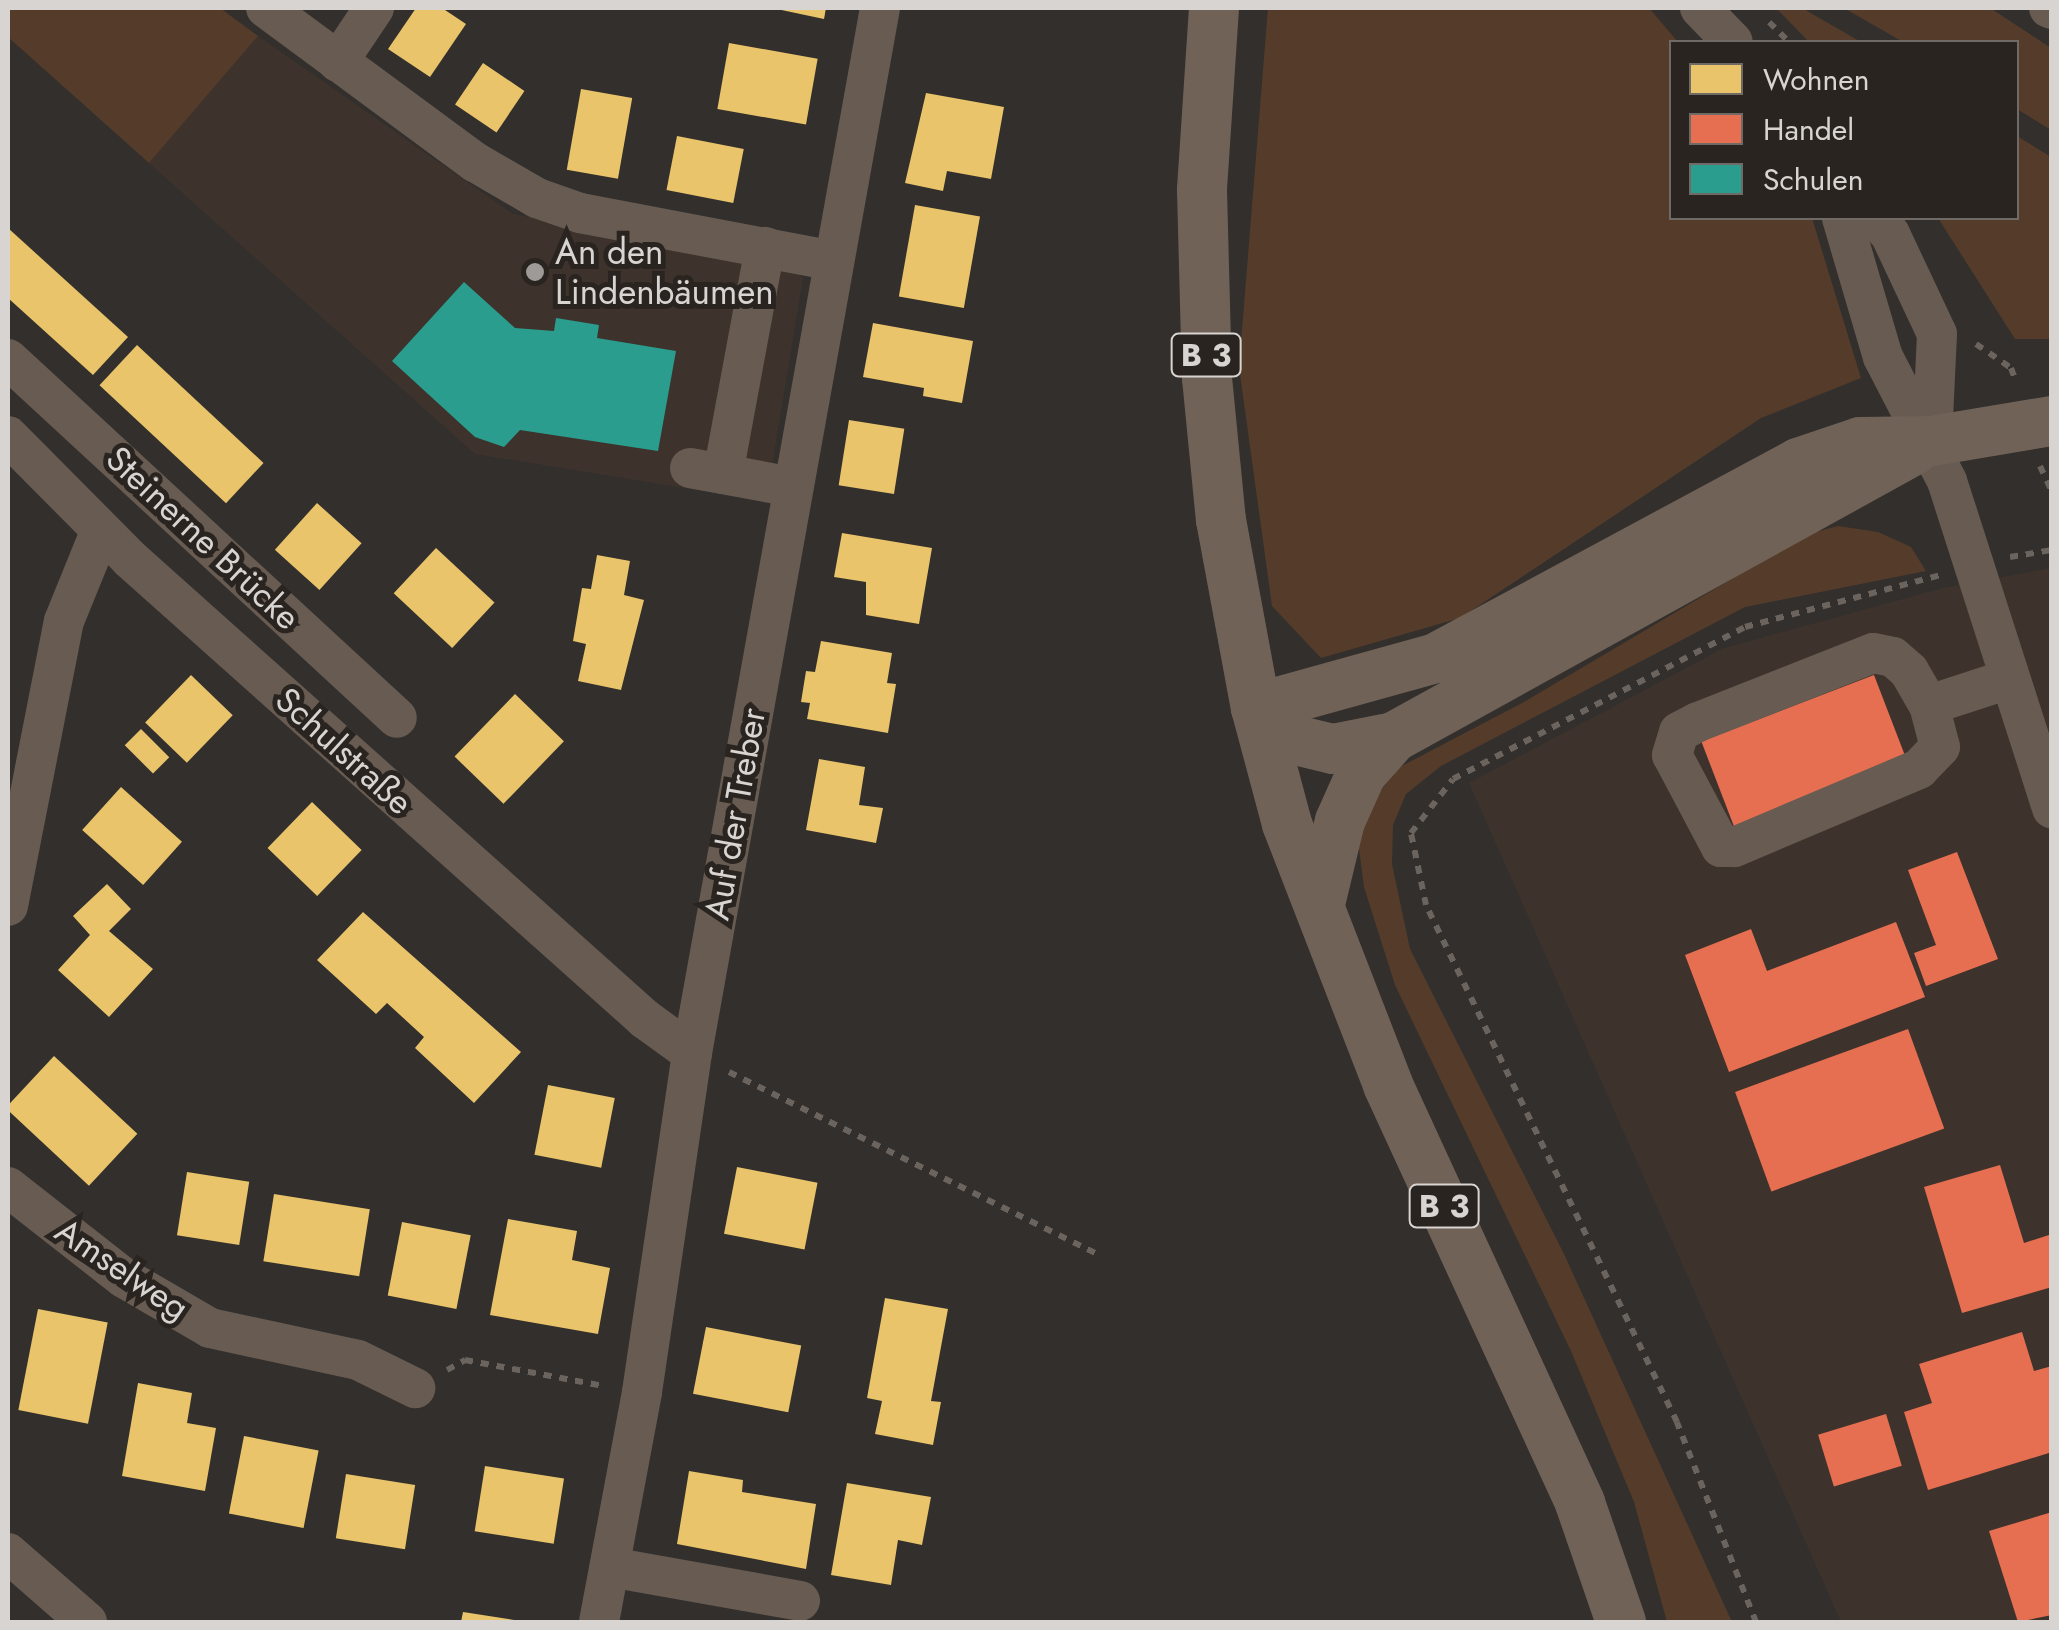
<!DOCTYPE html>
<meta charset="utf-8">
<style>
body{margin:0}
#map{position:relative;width:2059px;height:1630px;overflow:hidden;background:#322f2c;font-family:Jost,sans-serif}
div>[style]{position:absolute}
.built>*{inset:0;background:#3e332c}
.green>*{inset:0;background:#553c2a}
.homes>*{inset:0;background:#e9c46a;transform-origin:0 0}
.shops>*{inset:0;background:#e76f51;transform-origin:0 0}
.schools>*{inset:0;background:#2a9d8f}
.path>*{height:6px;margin-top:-3px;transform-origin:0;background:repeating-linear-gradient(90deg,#6b635d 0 8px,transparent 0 16px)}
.minor>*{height:40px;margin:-20px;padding:0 20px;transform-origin:20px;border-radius:20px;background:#675b52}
.major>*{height:50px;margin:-25px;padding:0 25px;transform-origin:25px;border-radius:25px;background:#716257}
.dots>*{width:28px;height:28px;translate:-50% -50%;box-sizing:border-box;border:5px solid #2a2420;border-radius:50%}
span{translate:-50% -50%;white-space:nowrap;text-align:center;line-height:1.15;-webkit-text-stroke:10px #2a2420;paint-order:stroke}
.shield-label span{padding:2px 8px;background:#2a2420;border:2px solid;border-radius:8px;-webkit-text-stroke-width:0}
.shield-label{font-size:32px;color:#d8d4d1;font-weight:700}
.poi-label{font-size:35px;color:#d8d4d1}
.left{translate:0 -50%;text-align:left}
.street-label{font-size:35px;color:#d8d4d1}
.frame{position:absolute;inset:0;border:10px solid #d8d4d1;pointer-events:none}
.legend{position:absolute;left:1669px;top:40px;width:350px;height:180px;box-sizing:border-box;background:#2a2420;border:2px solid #706a67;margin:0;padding:12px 18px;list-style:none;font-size:30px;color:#d8d4d1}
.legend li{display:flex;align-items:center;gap:20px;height:50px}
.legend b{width:50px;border:2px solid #706a67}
</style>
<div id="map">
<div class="built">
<i style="clip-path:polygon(258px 36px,513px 214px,792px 267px,803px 278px,766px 501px,475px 454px,149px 163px)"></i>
<i style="clip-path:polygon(2051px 568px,2051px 1622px,1841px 1622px,1469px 783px,1724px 648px,1943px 588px)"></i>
</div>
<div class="green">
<i style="clip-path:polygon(8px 8px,220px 8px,258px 36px,149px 163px,8px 37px)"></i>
<i style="clip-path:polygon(1268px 8px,1649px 8px,1678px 42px,1672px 42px,1672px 218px,1812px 218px,1861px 378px,1761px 418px,1460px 618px,1321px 658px,1272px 606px,1239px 367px)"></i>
<i style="clip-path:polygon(1776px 8px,1802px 8px,1861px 42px,1809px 42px)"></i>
<i style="clip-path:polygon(1844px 8px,1990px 8px,2051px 48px,2051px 130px,2017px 109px,2016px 42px,1903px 42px)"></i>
<i style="clip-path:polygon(2017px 136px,2051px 157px,2051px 339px,2015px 339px,1938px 218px,2016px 218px)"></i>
<i style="clip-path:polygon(1838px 526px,1878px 532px,1911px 547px,1926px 571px,1745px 607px,1441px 766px,1406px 794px,1393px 825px,1392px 864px,1410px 949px,1564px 1254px,1732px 1622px,1667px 1622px,1634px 1502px,1571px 1351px,1395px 985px,1364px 887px,1358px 841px,1372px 801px,1400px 767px,1524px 702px,1808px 534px)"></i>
</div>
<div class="homes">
<i style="clip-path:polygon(416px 8px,442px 8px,466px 24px,430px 77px,388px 49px)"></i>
<i style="clip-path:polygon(772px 8px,826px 8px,824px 19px)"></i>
<i style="left:729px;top:43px;width:90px;height:67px;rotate:10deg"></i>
<i style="left:483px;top:63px;width:50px;height:50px;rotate:34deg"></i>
<i style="left:581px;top:89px;width:52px;height:82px;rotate:10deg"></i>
<i style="clip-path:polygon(926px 93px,1004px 107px,991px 179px,947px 171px,943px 191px,905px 183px)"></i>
<i style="left:677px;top:136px;width:68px;height:55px;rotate:11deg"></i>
<i style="left:915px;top:205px;width:66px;height:93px;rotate:10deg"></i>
<i style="clip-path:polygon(8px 228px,128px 337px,93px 375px,8px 298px)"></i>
<i style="clip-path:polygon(873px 323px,973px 341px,962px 403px,923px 396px,924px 388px,863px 377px)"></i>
<i style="left:137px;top:345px;width:173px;height:55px;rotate:43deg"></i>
<i style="left:849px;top:420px;width:56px;height:66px;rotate:9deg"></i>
<i style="left:317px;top:503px;width:60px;height:63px;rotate:42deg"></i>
<i style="clip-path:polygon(842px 533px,932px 548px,919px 624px,866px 615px,866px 582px,834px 577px)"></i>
<i style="left:436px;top:548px;width:80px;height:62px;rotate:43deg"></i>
<i style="clip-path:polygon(597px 555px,630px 561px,624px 595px,644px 600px,621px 690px,578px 681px,586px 644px,573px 641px,582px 588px,591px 589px)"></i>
<i style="clip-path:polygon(821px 641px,892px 653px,887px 683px,896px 684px,888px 733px,807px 719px,810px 703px,801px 702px,806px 671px,815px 672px)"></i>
<i style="left:191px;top:675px;width:58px;height:66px;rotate:44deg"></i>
<i style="left:515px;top:694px;width:68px;height:87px;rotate:44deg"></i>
<i style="left:141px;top:729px;width:40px;height:23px;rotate:45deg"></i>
<i style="clip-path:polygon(819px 759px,865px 767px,859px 805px,883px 808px,876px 843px,806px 830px)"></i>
<i style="left:121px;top:787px;width:82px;height:58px;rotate:42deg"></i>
<i style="left:312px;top:802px;width:69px;height:64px;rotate:44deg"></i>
<i style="clip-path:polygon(107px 884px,131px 909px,109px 931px,153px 969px,109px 1017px,58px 970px,90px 935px,73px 916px)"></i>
<i style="clip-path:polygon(363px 912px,521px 1052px,474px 1103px,415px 1048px,424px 1037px,387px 1003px,376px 1014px,317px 960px)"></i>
<i style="left:54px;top:1056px;width:114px;height:71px;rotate:43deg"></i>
<i style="left:548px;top:1085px;width:68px;height:71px;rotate:11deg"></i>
<i style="left:737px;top:1167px;width:82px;height:68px;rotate:11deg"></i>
<i style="left:187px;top:1172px;width:63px;height:64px;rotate:9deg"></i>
<i style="left:274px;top:1194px;width:97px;height:68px;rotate:9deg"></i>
<i style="clip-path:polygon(508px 1219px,577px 1231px,572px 1260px,610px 1268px,598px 1334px,490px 1315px)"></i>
<i style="left:402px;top:1222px;width:70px;height:75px;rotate:11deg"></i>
<i style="clip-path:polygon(885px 1298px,948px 1309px,931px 1401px,941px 1402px,933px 1445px,875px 1434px,882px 1401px,867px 1398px)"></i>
<i style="left:38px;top:1309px;width:71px;height:103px;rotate:11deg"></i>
<i style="left:706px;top:1327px;width:97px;height:68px;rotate:11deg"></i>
<i style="clip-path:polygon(138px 1383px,192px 1393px,187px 1423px,216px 1428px,205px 1491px,122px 1476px)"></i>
<i style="left:244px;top:1436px;width:76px;height:79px;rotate:11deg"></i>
<i style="left:485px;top:1466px;width:80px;height:66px;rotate:9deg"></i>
<i style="clip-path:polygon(689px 1471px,743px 1480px,742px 1492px,816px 1504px,806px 1569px,677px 1544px)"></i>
<i style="left:346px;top:1474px;width:70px;height:65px;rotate:9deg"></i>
<i style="clip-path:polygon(847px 1483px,931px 1497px,922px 1545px,898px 1540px,891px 1585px,831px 1575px)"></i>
<i style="clip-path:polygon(463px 1612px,514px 1620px,514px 1622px,461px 1622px)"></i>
</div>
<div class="shops">
<i style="left:1874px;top:675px;width:93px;height:185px;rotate:69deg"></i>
<i style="clip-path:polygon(1957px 852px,1998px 959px,1926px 986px,1914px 953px,1936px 945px,1908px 870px)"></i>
<i style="clip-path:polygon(1896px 922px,1925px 997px,1729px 1072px,1685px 955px,1751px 929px,1767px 971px)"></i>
<i style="left:1908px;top:1029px;width:106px;height:184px;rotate:70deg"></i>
<i style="clip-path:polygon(2000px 1165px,2024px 1243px,2052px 1234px,2052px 1287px,1962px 1313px,1924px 1187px)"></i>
<i style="clip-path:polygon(2022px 1332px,2034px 1371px,2052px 1366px,2052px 1452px,1928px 1490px,1904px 1412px,1932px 1403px,1919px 1364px)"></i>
<i style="left:1886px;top:1414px;width:54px;height:71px;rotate:73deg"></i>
<i style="clip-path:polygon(2052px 1512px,2052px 1615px,2018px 1622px,1989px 1531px)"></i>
</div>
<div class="schools">
<i style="clip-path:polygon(464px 282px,515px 328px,554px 331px,556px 318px,599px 325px,597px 338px,676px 351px,658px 451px,520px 430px,504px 447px,475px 437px,392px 361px)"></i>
</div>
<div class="path">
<i style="left:1769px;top:22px;width:28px;rotate:45deg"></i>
<i style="left:1976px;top:344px;width:42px;rotate:34.4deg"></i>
<i style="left:2011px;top:368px;width:15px;rotate:70deg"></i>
<i style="left:2040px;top:466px;width:29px;rotate:65deg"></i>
<i style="left:2010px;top:557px;width:43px;rotate:-9.5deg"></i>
<i style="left:729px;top:1072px;width:411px;rotate:26.3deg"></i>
<i style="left:447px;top:1370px;width:21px;rotate:-29deg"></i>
<i style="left:465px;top:1360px;width:141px;rotate:10.6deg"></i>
<i style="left:1756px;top:1622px;width:215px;rotate:-111.6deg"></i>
<i style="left:1677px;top:1422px;width:575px;rotate:-115.9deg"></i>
<i style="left:1426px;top:905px;width:74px;rotate:-101.8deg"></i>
<i style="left:1411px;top:833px;width:68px;rotate:-52.1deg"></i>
<i style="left:1453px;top:779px;width:329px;rotate:-27.5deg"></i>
<i style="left:1745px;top:627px;width:202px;rotate:-14.9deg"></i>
</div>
<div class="minor">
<i style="left:266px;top:8px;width:260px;rotate:36.4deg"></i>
<i style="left:475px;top:162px;width:72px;rotate:30.1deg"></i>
<i style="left:537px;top:198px;width:46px;rotate:19.2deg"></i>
<i style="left:580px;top:213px;width:258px;rotate:10.7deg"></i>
<i style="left:1700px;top:8px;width:47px;rotate:45.9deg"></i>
<i style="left:2049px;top:8px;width:3px;rotate:18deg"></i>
<i style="left:338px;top:62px;width:65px;rotate:-56.3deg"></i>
<i style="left:1842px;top:218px;width:145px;rotate:73.6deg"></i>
<i style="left:1883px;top:357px;width:140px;rotate:62.7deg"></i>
<i style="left:1947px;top:481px;width:344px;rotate:72.2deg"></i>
<i style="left:1875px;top:218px;width:22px;rotate:47deg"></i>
<i style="left:1890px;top:234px;width:110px;rotate:64.8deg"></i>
<i style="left:1937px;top:334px;width:107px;rotate:92.7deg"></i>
<i style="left:8px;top:359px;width:529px;rotate:42.7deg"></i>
<i style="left:8px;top:436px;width:173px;rotate:45.2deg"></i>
<i style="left:130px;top:559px;width:691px;rotate:41.77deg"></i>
<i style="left:645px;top:1019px;width:58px;rotate:35.9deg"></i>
<i style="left:690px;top:468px;width:105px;rotate:10.5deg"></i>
<i style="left:723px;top:474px;width:231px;rotate:-79.5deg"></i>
<i style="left:1929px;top:705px;width:43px;rotate:75.3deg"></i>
<i style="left:1940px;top:747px;width:30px;rotate:134deg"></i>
<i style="left:1919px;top:769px;width:201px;rotate:157.1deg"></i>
<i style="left:1734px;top:847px;width:13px;rotate:180deg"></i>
<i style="left:1721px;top:847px;width:104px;rotate:-118deg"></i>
<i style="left:1672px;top:755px;width:24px;rotate:-73deg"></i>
<i style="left:1679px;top:732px;width:21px;rotate:-28deg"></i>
<i style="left:1698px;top:722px;width:188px;rotate:-21.5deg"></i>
<i style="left:1873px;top:653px;width:20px;rotate:11deg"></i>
<i style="left:1893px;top:657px;width:21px;rotate:41deg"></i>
<i style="left:1909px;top:671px;width:39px;rotate:60deg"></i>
<i style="left:1929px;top:705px;width:84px;rotate:-18deg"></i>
<i style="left:8px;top:906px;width:290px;rotate:-78.9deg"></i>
<i style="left:64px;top:621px;width:98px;rotate:-67.9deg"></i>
<i style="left:8px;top:1187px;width:147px;rotate:38.1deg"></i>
<i style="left:124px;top:1278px;width:99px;rotate:30.2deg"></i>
<i style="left:210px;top:1328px;width:151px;rotate:12.2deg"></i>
<i style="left:358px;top:1360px;width:64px;rotate:26.2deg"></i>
<i style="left:8px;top:1553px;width:105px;rotate:41.1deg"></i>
<i style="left:610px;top:1567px;width:193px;rotate:10.1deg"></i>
<i style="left:599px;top:1622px;width:234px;rotate:-79.4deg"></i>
<i style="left:642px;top:1392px;width:343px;rotate:-81.6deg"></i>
<i style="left:692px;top:1053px;width:1062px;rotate:-79.8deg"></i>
</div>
<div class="major">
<i style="left:1214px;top:8px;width:182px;rotate:93.8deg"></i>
<i style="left:1202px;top:190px;width:188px;rotate:88.5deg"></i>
<i style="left:1207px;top:378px;width:143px;rotate:84.4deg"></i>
<i style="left:1221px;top:520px;width:191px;rotate:79.5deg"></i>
<i style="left:1256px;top:708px;width:120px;rotate:75deg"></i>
<i style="left:1287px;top:824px;width:280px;rotate:68.8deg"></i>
<i style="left:1388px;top:1085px;width:460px;rotate:65.3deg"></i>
<i style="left:1580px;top:1503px;width:126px;rotate:71deg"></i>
<i style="left:1256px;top:708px;width:187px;rotate:-15.5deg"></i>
<i style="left:1436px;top:658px;width:411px;rotate:-28.3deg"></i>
<i style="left:1798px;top:463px;width:65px;rotate:-18.7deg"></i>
<i style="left:1860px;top:442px;width:72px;rotate:-0.8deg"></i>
<i style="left:1932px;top:441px;width:122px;rotate:-9.5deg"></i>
<i style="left:1256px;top:708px;width:47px;rotate:41.5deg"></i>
<i style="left:1291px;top:739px;width:43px;rotate:13.4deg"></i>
<i style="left:1333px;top:749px;width:62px;rotate:-11.1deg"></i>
<i style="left:1394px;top:737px;width:594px;rotate:-28.9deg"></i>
<i style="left:1320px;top:904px;width:85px;rotate:-76.5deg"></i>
<i style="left:1340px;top:821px;width:51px;rotate:-65.9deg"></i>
<i style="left:1361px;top:774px;width:50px;rotate:-48.3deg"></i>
</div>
<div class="dots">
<i style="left:535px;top:272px;background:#9e9a97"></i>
</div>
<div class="shield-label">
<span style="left:1206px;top:355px">B 3</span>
<span style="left:1444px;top:1206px">B 3</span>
</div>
<div class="poi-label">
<span class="left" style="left:555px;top:272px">An den<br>Lindenbäumen</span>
</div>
<div class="street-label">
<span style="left:203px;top:538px;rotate:43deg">Steinerne Brücke</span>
<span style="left:344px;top:751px;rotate:42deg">Schulstraße</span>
<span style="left:735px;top:814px;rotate:-80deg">Auf der Treber</span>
<span style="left:122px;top:1269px;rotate:34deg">Amselweg</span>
</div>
<div class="frame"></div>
<ul class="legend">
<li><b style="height:28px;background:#e9c46a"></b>Wohnen</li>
<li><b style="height:28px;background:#e76f51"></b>Handel</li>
<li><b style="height:28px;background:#2a9d8f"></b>Schulen</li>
</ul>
</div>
